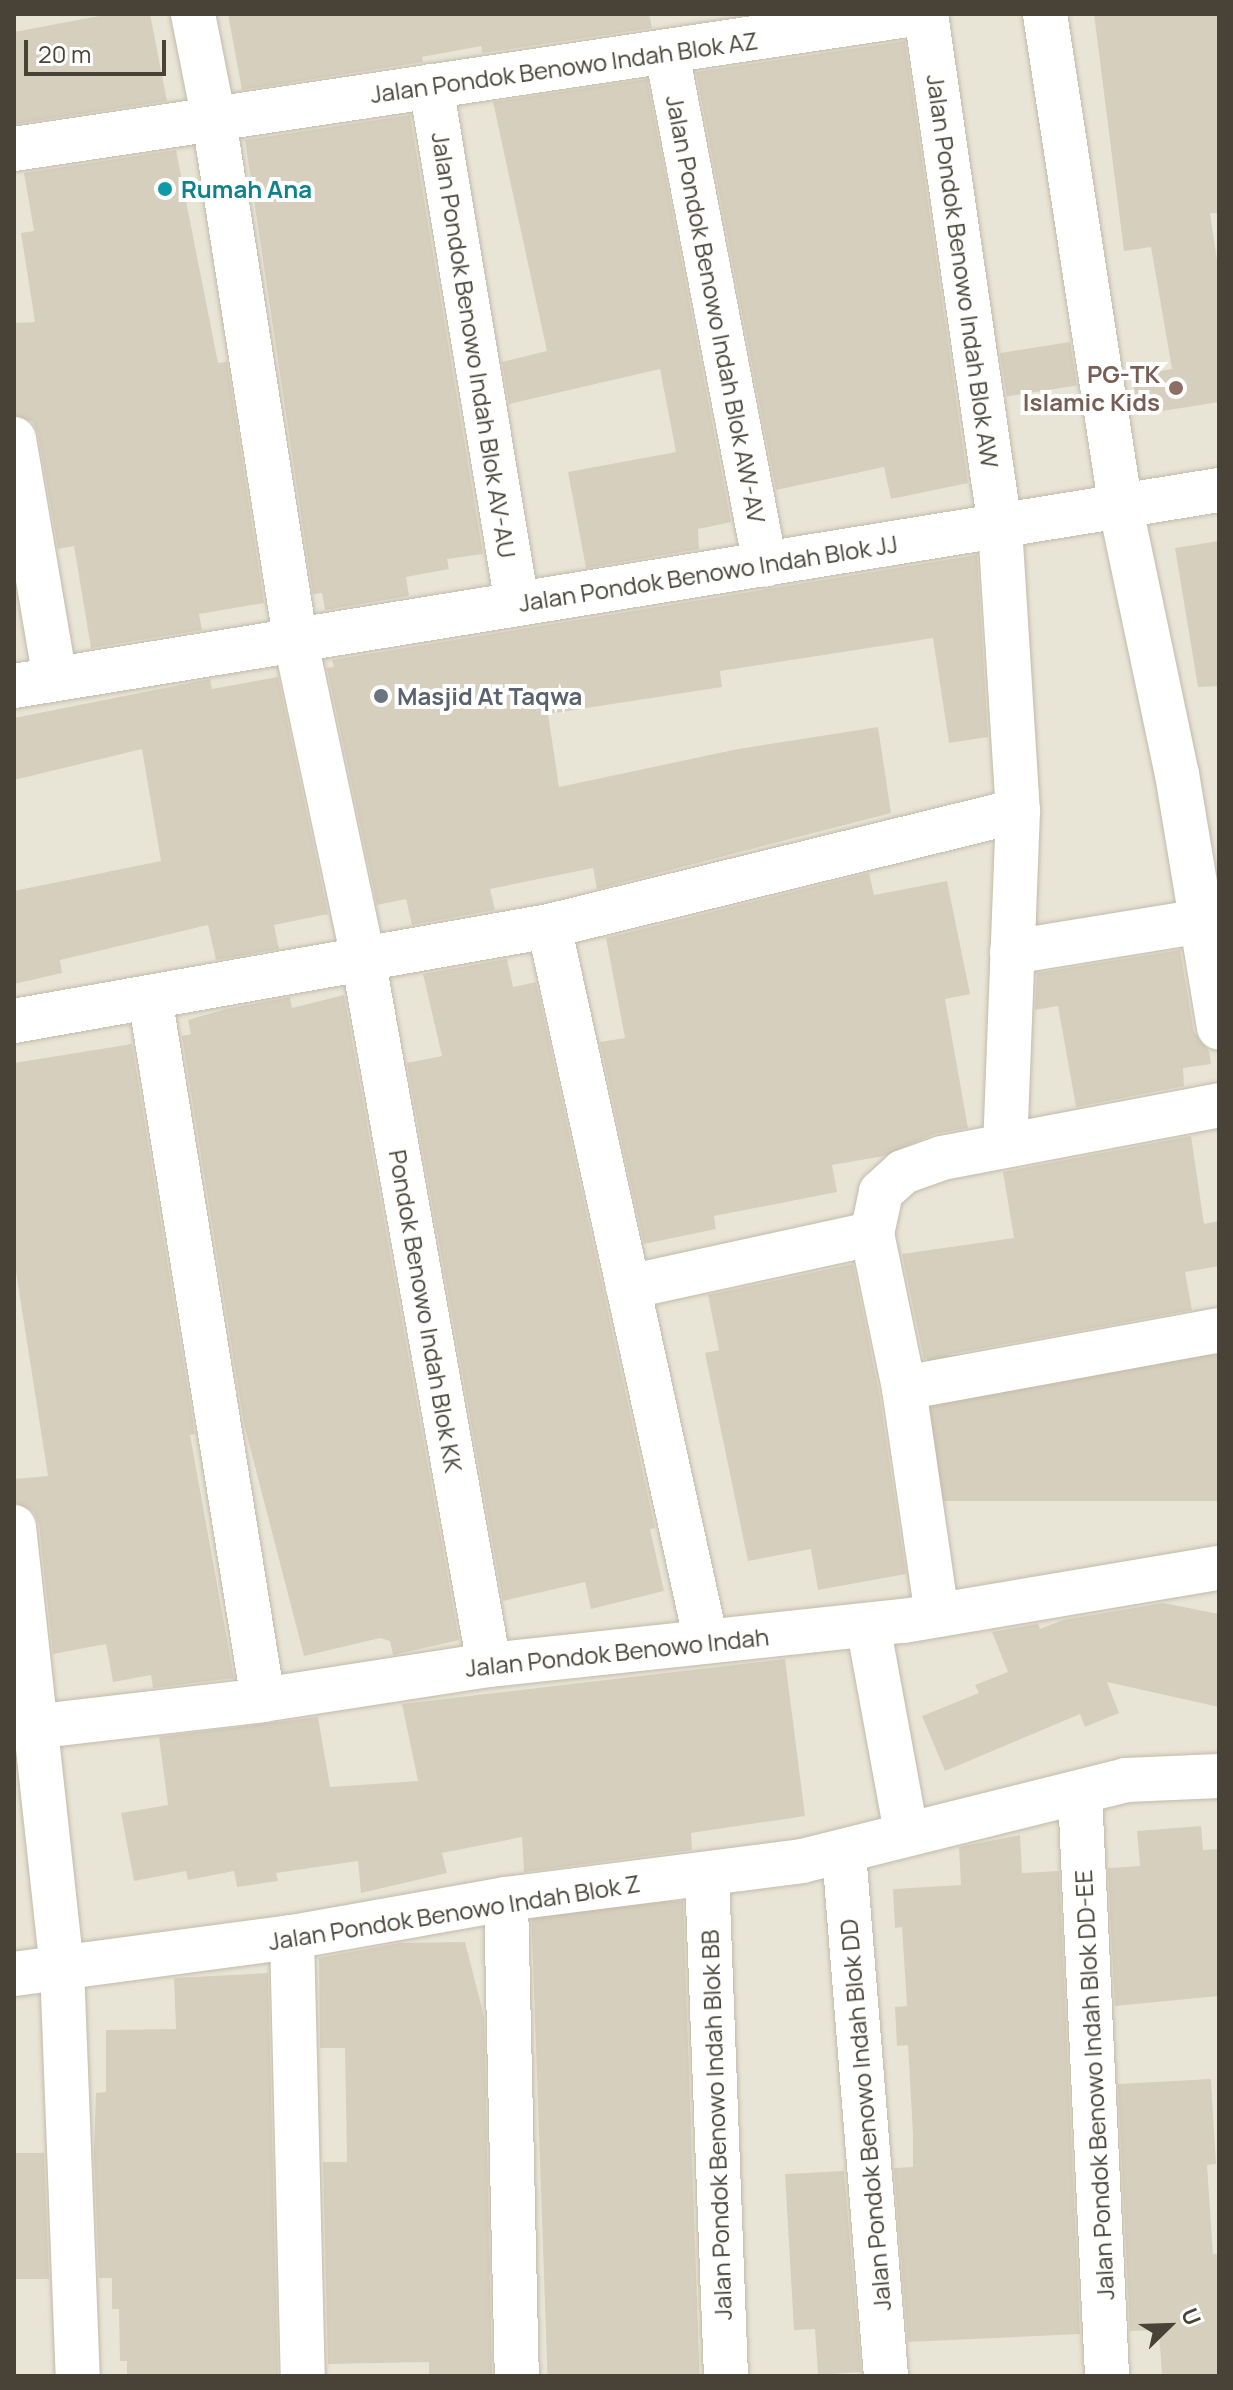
<!DOCTYPE html>
<style>
body{margin:0}
#map{position:relative;width:1233px;height:2390px;overflow:hidden;background:#f5f2e8;font-family:Manrope,sans-serif}
div>[style]{position:absolute}
.residential>*{inset:0;background:#e9e5d6;transform-origin:0 0}
.building>*{inset:0;background:#d7cfbd;transform-origin:0 0}
.roads{filter:drop-shadow(0 0 2px #c1bbaa) drop-shadow(0 0 2px #c1bbaa)}
.minor>*{height:44px;margin:-22px;padding:0 22px;transform-origin:22px;border-radius:22px;background:#fff}
.dots>*{width:22px;height:22px;translate:-50% -50%;box-sizing:border-box;border:4px solid #fff;border-radius:50%}
span{translate:-50% -50%;white-space:nowrap;text-align:center;line-height:1.15;-webkit-text-stroke:8px #fff;paint-order:stroke}
.street-label{font-size:24px;color:#484336}
.culture-label{font-size:24px;color:#0d838f;font-weight:700}
.left{translate:0 -50%;text-align:left}
.education-label{font-size:24px;color:#785e54;font-weight:700}
.right{translate:-100% -50%;text-align:right}
.worship-label{font-size:24px;color:#5b616d;font-weight:700}
.frame{position:absolute;inset:0;border:16px solid #484336;pointer-events:none}
.north{position:absolute;left:1129px;top:2286px;width:80px;height:80px;-webkit-text-stroke:6px #fff;paint-order:stroke;rotate:67deg;font-size:22px;font-weight:700;line-height:32px;text-align:center;color:#484336}
.north::after{content:'';display:block;margin:auto;width:28px;height:36px;background:#484336;clip-path:polygon(50% 0,100% 100%,50% 72%,0 100%)}
.scale{position:absolute;left:24px;top:40px;width:142px;height:36px;box-sizing:border-box;border:4px solid #484336;border-top:0;padding-left:10px;font-size:24px;line-height:28px;white-space:nowrap;color:#484336;-webkit-text-stroke:6px #fff;paint-order:stroke}
</style>
<div id="map">
<div class="residential">
<i style="left:14px;top:14px;width:1205px;height:2362px"></i>
</div>
<div class="building">
<i style="clip-path:polygon(110px 14px,150px 14px,167px 101px,15px 124px,14px 32px)"></i>
<i style="clip-path:polygon(228px 14px,649px 14px,652px 28px,482px 53px,481px 46px,422px 57px,423px 62px,242px 90px)"></i>
<i style="clip-path:polygon(1094px 14px,1219px 14px,1219px 213px,1210px 213px,1219px 273px,1219px 402px,1137px 415px,1132px 375px,1172px 369px,1151px 247px,1124px 251px)"></i>
<i style="clip-path:polygon(905px 41px,968px 483px,891px 499px,884px 467px,776px 490px,696px 72px)"></i>
<i style="clip-path:polygon(647px 79px,731px 522px,698px 529px,699px 549px,586px 568px,568px 472px,676px 452px,660px 369px,509px 404px,502px 362px,547px 351px,493px 102px)"></i>
<i style="clip-path:polygon(410px 115px,483px 554px,447px 559px,449px 569px,406px 577px,409px 596px,325px 610px,322px 593px,313px 594px,245px 140px)"></i>
<i style="clip-path:polygon(176px 150px,218px 363px,227px 362px,264px 603px,199px 614px,202px 630px,91px 648px,74px 546px,58px 549px,38px 434px,33px 422px,14px 415px,14px 323px,35px 322px,21px 233px,34px 231px,24px 173px)"></i>
<i style="left:1070px;top:342px;width:44px;height:71px;rotate:81deg"></i>
<i style="clip-path:polygon(1219px 541px,1219px 686px,1198px 687px,1175px 548px)"></i>
<i style="clip-path:polygon(977px 555px,988px 737px,949px 743px,933px 638px,720px 671px,722px 687px,548px 714px,559px 787px,738px 749px,878px 727px,891px 813px,597px 889px,593px 868px,490px 889px,495px 910px,412px 925px,406px 899px,377px 905px,327px 668px,334px 667px,332px 660px)"></i>
<i style="clip-path:polygon(278px 677px,328px 914px,274px 925px,279px 949px,216px 960px,208px 925px,60px 960px,62px 973px,14px 984px,14px 891px,161px 861px,142px 749px,14px 780px,14px 718px,210px 679px,212px 689px)"></i>
<i style="clip-path:polygon(869px 873px,874px 895px,947px 881px,970px 994px,945px 999px,968px 1128px,934px 1134px,884px 1156px,832px 1165px,837px 1192px,714px 1216px,716px 1229px,644px 1244px,600px 1042px,625px 1038px,606px 938px)"></i>
<i style="clip-path:polygon(1180px 950px,1194px 1032px,1209px 1051px,1211px 1064px,1183px 1068px,1184px 1086px,1076px 1107px,1058px 1006px,1035px 1010px,1037px 973px)"></i>
<i style="clip-path:polygon(507px 959px,513px 987px,536px 982px,655px 1528px,650px 1529px,664px 1591px,591px 1609px,585px 1582px,503px 1601px,407px 1063px,442px 1056px,423px 974px)"></i>
<i style="clip-path:polygon(344px 995px,459px 1640px,393px 1655px,390px 1641px,380px 1638px,304px 1656px,244px 1424px,182px 1036px,191px 1034px,188px 1020px,226px 1009px,290px 997px,292px 1008px)"></i>
<i style="clip-path:polygon(132px 1044px,195px 1434px,190px 1435px,234px 1678px,153px 1688px,151px 1675px,113px 1682px,106px 1644px,53px 1654px,39px 1524px,34px 1512px,14px 1502px,14px 1479px,48px 1476px,14px 1259px,14px 1063px)"></i>
<i style="clip-path:polygon(1191px 1136px,1204px 1224px,1219px 1221px,1219px 1266px,1185px 1272px,1192px 1310px,924px 1359px,902px 1254px,1014px 1238px,1003px 1172px)"></i>
<i style="clip-path:polygon(853px 1264px,879px 1392px,906px 1574px,818px 1590px,811px 1549px,748px 1561px,705px 1353px,719px 1350px,708px 1295px)"></i>
<i style="left:1219px;top:1355px;width:146px;height:292px;rotate:90deg"></i>
<i style="clip-path:polygon(1163px 1603px,1219px 1614px,1219px 1707px,1107px 1682px,1119px 1713px,1085px 1727px,1080px 1714px,945px 1771px,922px 1716px,979px 1693px,975px 1685px,1008px 1672px,992px 1632px,1038px 1624px,1040px 1629px,1063px 1620px)"></i>
<i style="clip-path:polygon(785px 1659px,805px 1816px,691px 1833px,692px 1850px,524px 1872px,522px 1837px,442px 1853px,447px 1873px,361px 1893px,358px 1861px,276px 1873px,278px 1881px,237px 1887px,234px 1871px,188px 1880px,186px 1871px,134px 1881px,121px 1813px,168px 1805px,159px 1737px,318px 1717px,330px 1787px,418px 1781px,402px 1704px)"></i>
<i style="clip-path:polygon(1201px 1826px,1203px 1850px,1219px 1849px,1219px 1996px,1115px 2006px,1108px 1868px,1140px 1866px,1137px 1831px)"></i>
<i style="clip-path:polygon(1020px 1835px,1022px 1873px,1059px 1871px,1080px 2334px,908px 2342px,894px 2168px,913px 2167px,913px 2135px,908px 2045px,897px 2046px,895px 2007px,907px 2006px,902px 1927px,895px 1928px,893px 1889px,961px 1885px,959px 1847px)"></i>
<i style="left:683px;top:1901px;width:475px;height:152px;rotate:88deg"></i>
<i style="clip-path:polygon(465px 1942px,484px 2016px,492px 2376px,429px 2376px,429px 2362px,328px 2364px,323px 2162px,347px 2162px,345px 2048px,320px 2048px,319px 1958px,400px 1943px)"></i>
<i style="clip-path:polygon(268px 1973px,278px 2376px,127px 2376px,127px 2361px,120px 2361px,119px 2309px,112px 2309px,112px 2278px,99px 2278px,94px 2153px,96px 2093px,106px 2092px,106px 2030px,176px 2029px,174px 1978px)"></i>
<i style="clip-path:polygon(1211px 2079px,1216px 2164px,1207px 2165px,1213px 2254px,1219px 2254px,1219px 2376px,1162px 2376px,1159px 2330px,1130px 2331px,1118px 2084px)"></i>
<i style="clip-path:polygon(14px 2153px,44px 2153px,49px 2279px,14px 2279px)"></i>
<i style="clip-path:polygon(844px 2171px,861px 2372px,818px 2375px,815px 2329px,794px 2330px,785px 2174px)"></i>
</div>
<div class="roads">
<div class="minor">
<i style="left:193px;top:14px;width:108px;rotate:78.8deg"></i>
<i style="left:214px;top:120px;width:524px;rotate:81.11deg"></i>
<i style="left:295px;top:638px;width:327px;rotate:78deg"></i>
<i style="left:363px;top:958px;width:718px;rotate:79.89deg"></i>
<i style="left:926px;top:14px;width:518px;rotate:81.79deg"></i>
<i style="left:1000px;top:527px;width:285px;rotate:86.4deg"></i>
<i style="left:1018px;top:811px;width:331px;rotate:92.2deg"></i>
<i style="left:1045px;top:14px;width:501px;rotate:81.27deg"></i>
<i style="left:1121px;top:509px;width:271px;rotate:78.1deg"></i>
<i style="left:1177px;top:774px;width:257px;rotate:80.6deg"></i>
<i style="left:667px;top:53px;width:521px;rotate:79.16deg"></i>
<i style="left:431px;top:86px;width:525px;rotate:80.57deg"></i>
<i style="left:14px;top:149px;width:910px;rotate:-8.53deg"></i>
<i style="left:14px;top:439px;width:243px;rotate:80.3deg"></i>
<i style="left:14px;top:686px;width:1221px;rotate:-9.24deg"></i>
<i style="left:549px;top:926px;width:732px;rotate:77.62deg"></i>
<i style="left:1012px;top:952px;width:192px;rotate:-9.3deg"></i>
<i style="left:150px;top:997px;width:712px;rotate:80.87deg"></i>
<i style="left:14px;top:1021px;width:543px;rotate:-10.07deg"></i>
<i style="left:549px;top:926px;width:483px;rotate:-13.8deg"></i>
<i style="left:628px;top:1287px;width:250px;rotate:-12.3deg"></i>
<i style="left:904px;top:1388px;width:320px;rotate:-10.4deg"></i>
<i style="left:14px;top:1527px;width:443px;rotate:83.8deg"></i>
<i style="left:62px;top:1967px;width:409px;rotate:87.8deg"></i>
<i style="left:937px;top:1615px;width:229px;rotate:-98.3deg"></i>
<i style="left:904px;top:1388px;width:157px;rotate:-101.7deg"></i>
<i style="left:872px;top:1234px;width:43px;rotate:-77.9deg"></i>
<i style="left:881px;top:1192px;width:30px;rotate:-42deg"></i>
<i style="left:903px;top:1172px;width:41px;rotate:-19.7deg"></i>
<i style="left:942px;top:1158px;width:282px;rotate:-10.8deg"></i>
<i style="left:868px;top:1625px;width:211px;rotate:79.6deg"></i>
<i style="left:14px;top:1729px;width:251px;rotate:-6.6deg"></i>
<i style="left:263px;top:1700px;width:229px;rotate:-8.8deg"></i>
<i style="left:489px;top:1665px;width:417px;rotate:-6.1deg"></i>
<i style="left:904px;top:1621px;width:319px;rotate:-9.6deg"></i>
<i style="left:1080px;top:1794px;width:583px;rotate:87.34deg"></i>
<i style="left:844px;top:1853px;width:525px;rotate:85.41deg"></i>
<i style="left:707px;top:1875px;width:501px;rotate:87.83deg"></i>
<i style="left:506px;top:1899px;width:477px;rotate:88.7deg"></i>
<i style="left:292px;top:1937px;width:439px;rotate:88.6deg"></i>
<i style="left:14px;top:1974px;width:280px;rotate:-7.6deg"></i>
<i style="left:292px;top:1937px;width:217px;rotate:-10.1deg"></i>
<i style="left:506px;top:1899px;width:298px;rotate:-7.3deg"></i>
<i style="left:802px;top:1861px;width:334px;rotate:-14deg"></i>
<i style="left:1126px;top:1780px;width:93px;rotate:-2.5deg"></i>
</div>
</div>
<div class="dots">
<i style="left:165px;top:189px;background:#0f9aa8"></i>
<i style="left:1176px;top:388px;background:#8d6e63"></i>
<i style="left:381px;top:696px;background:#6b7280"></i>
</div>
<div class="street-label">
<span style="left:564px;top:67px;rotate:-8deg">Jalan Pondok Benowo Indah Blok AZ</span>
<span style="left:963px;top:271px;rotate:82deg">Jalan Pondok Benowo Indah Blok AW</span>
<span style="left:716px;top:309px;rotate:79deg">Jalan Pondok Benowo Indah Blok AW-AV</span>
<span style="left:474px;top:345px;rotate:81deg">Jalan Pondok Benowo Indah Blok AV-AU</span>
<span style="left:708px;top:573px;rotate:-9deg">Jalan Pondok Benowo Indah Blok JJ</span>
<span style="left:426px;top:1311px;rotate:80deg">Pondok Benowo Indah Blok KK</span>
<span style="left:617px;top:1652px;rotate:-6deg">Jalan Pondok Benowo Indah</span>
<span style="left:454px;top:1912px;rotate:-9deg">Jalan Pondok Benowo Indah Blok Z</span>
<span style="left:1094px;top:2085px;rotate:-93deg">Jalan Pondok Benowo Indah Blok DD-EE</span>
<span style="left:865px;top:2115px;rotate:-95deg">Jalan Pondok Benowo Indah Blok DD</span>
<span style="left:716px;top:2125px;rotate:-92deg">Jalan Pondok Benowo Indah Blok BB</span>
</div>
<div class="culture-label">
<span class="left" style="left:181px;top:189px">Rumah Ana</span>
</div>
<div class="education-label">
<span class="right" style="left:1160px;top:388px">PG-TK<br>Islamic Kids</span>
</div>
<div class="worship-label">
<span class="left" style="left:397px;top:696px">Masjid At Taqwa</span>
</div>
<div class="frame"></div>
<div class="north">U</div>
<div class="scale">20 m</div>
</div>
